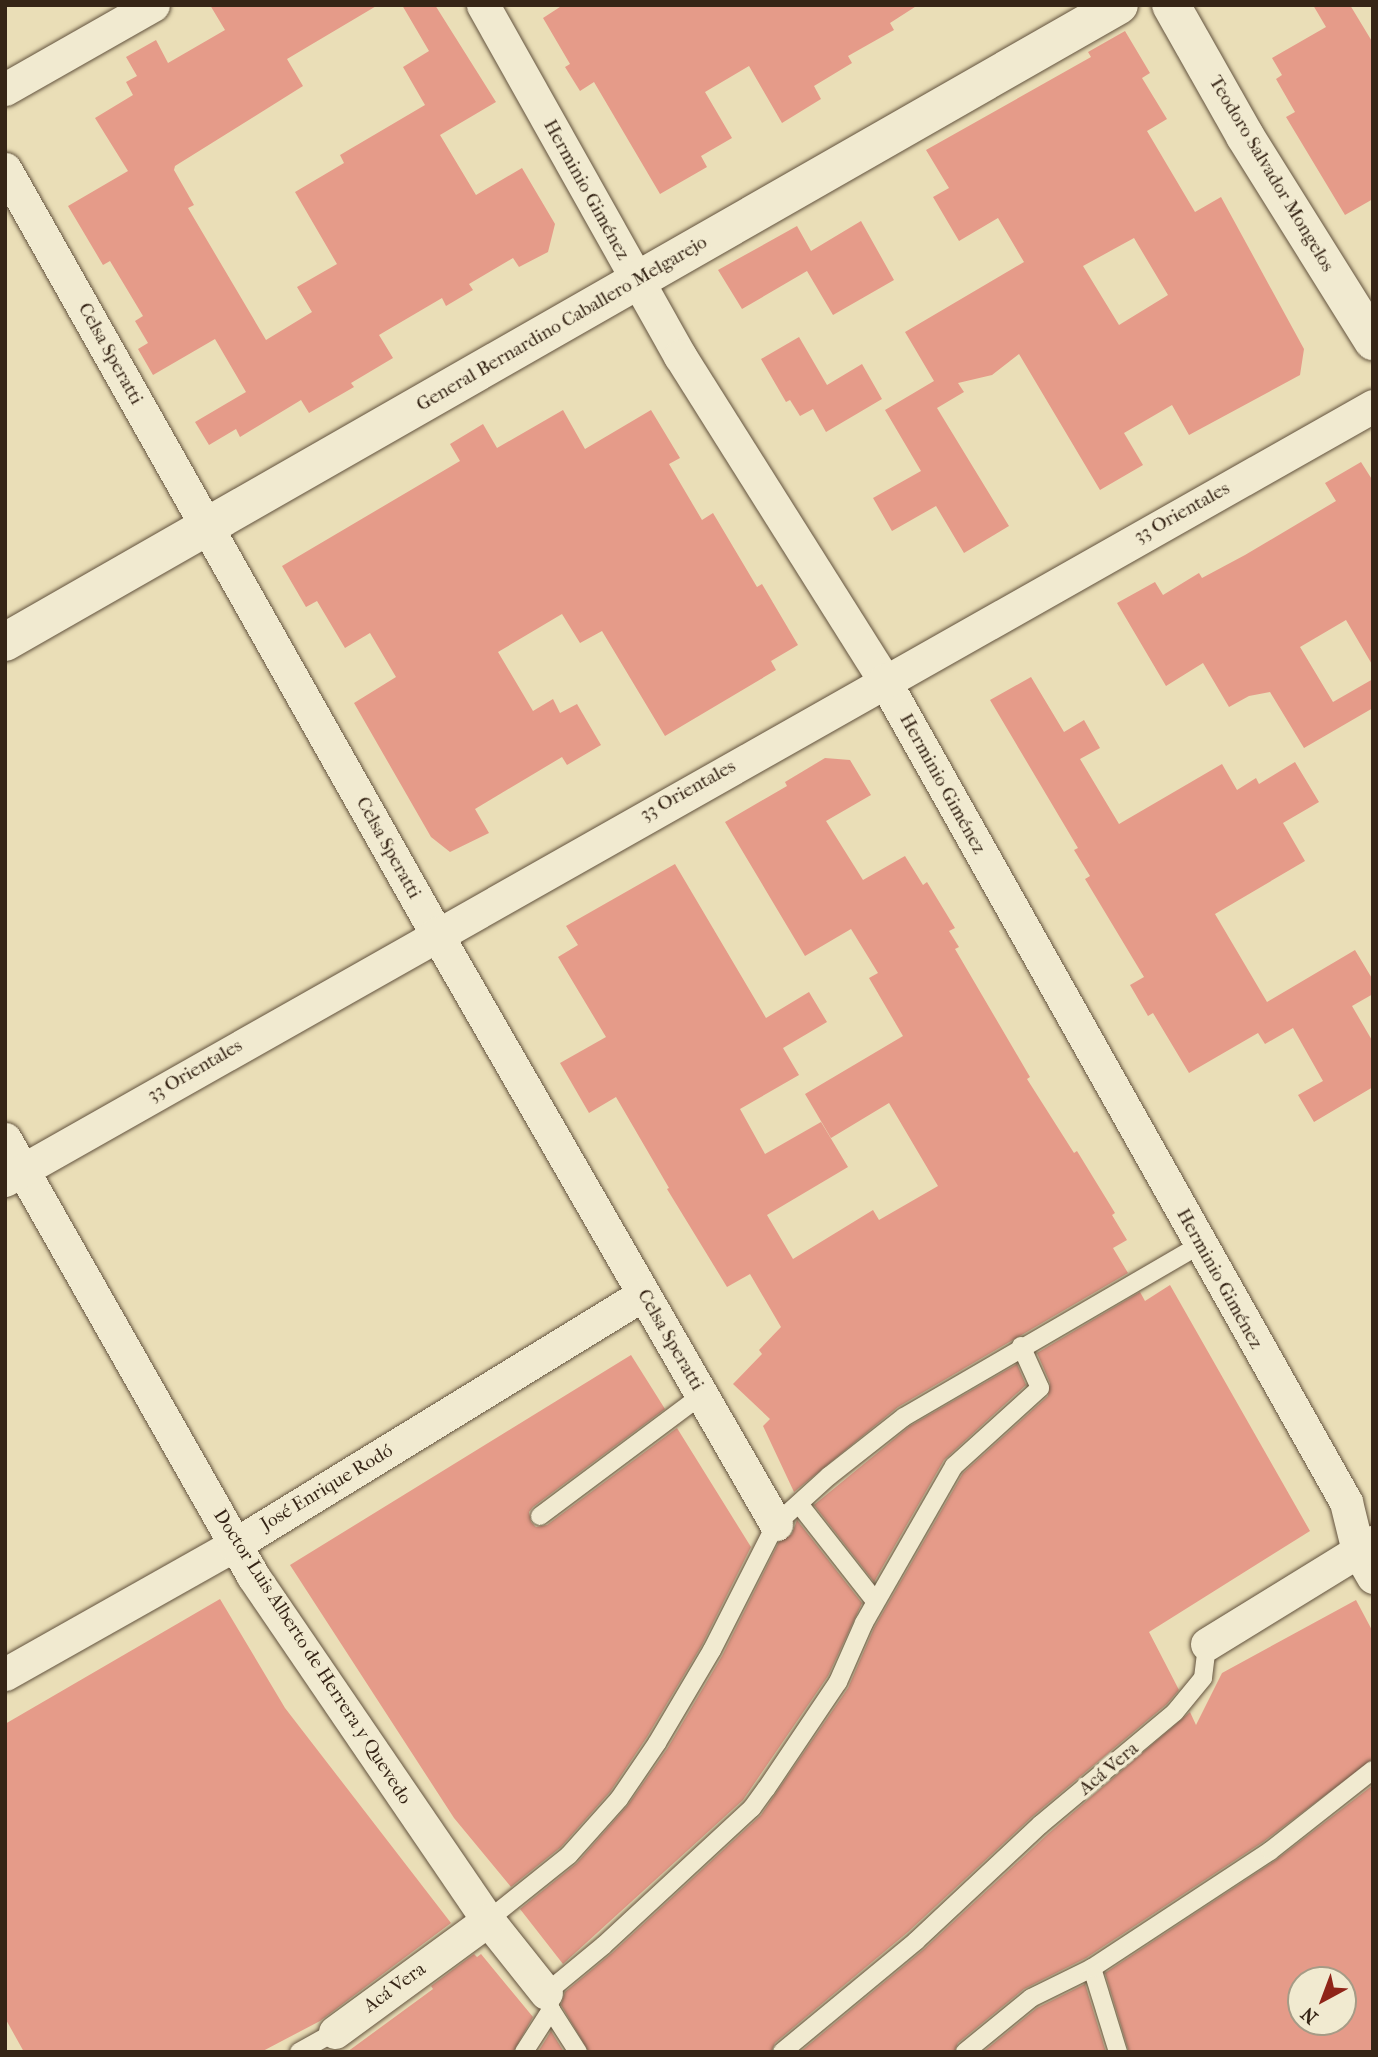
<!DOCTYPE html>
<meta charset="utf-8">
<style>
body{margin:0}
#map{position:relative;width:1378px;height:2057px;overflow:hidden;background:#eadeb7;font-family:"IM FELL French Canon",serif}
div>[style]{position:absolute}
.building>*{inset:0;background:#e59b89}
.roads{filter:drop-shadow(0 0 2px #63533e) drop-shadow(0 0 2px #63533e)}
.lane>*{height:18px;margin:-9px;padding:0 9px;transform-origin:9px;border-radius:9px;background:#f1ead0}
.street>*{height:33px;margin:-16.5px;padding:0 16.5px;transform-origin:16.5px;border-radius:16.5px;background:#f1ead0}
.secondary>*{height:38px;margin:-19px;padding:0 19px;transform-origin:19px;border-radius:19px;background:#f1ead0}
span{translate:-50% -50%;white-space:nowrap;text-align:center;line-height:1.15;-webkit-text-stroke:7px #f1ead0;paint-order:stroke}
.street-label{font-size:19px;color:#362516}
.frame{position:absolute;inset:0;border:7px solid #362516;pointer-events:none}
.north{position:absolute;left:1287px;top:1966px;width:70px;height:70px;box-sizing:border-box;background:#f1ead0;border:2px solid #a69b86;border-radius:50%;rotate:221deg;font-size:19px;font-weight:700;line-height:28px;text-align:center;color:#362516}
.north::after{content:'';display:block;margin:auto;width:24px;height:32px;background:#8f2418;clip-path:polygon(50% 0,100% 100%,50% 72%,0 100%)}
</style>
<div id="map">
<div class="building">
<i style="clip-path:polygon(210px 5px,378px 5px,287px 59px,303px 86px,175px 166px,174px 170px,194px 205px,188px 208px,266px 340px,312px 312px,297px 287px,337px 264px,295px 192px,344px 163px,340px 155px,425px 105px,403px 67px,429px 51px,402px 5px,435px 5px,496px 102px,440px 135px,476px 195px,522px 168px,555px 224px,548px 252px,519px 267px,513px 258px,469px 284px,473px 290px,446px 306px,442px 298px,379px 335px,393px 358px,351px 383px,354px 387px,309px 413px,301px 400px,240px 437px,236px 429px,209px 445px,195px 422px,246px 392px,215px 339px,153px 375px,138px 349px,148px 343px,135px 321px,143px 316px,110px 261px,103px 265px,68px 206px,128px 171px,95px 118px,133px 95px,126px 82px,137px 76px,126px 57px,156px 40px,168px 63px,225px 30px)"></i>
<i style="clip-path:polygon(563px 5px,918px 5px,890px 23px,894px 30px,848px 56px,852px 63px,814px 86px,821px 99px,782px 123px,749px 66px,705px 92px,732px 138px,701px 156px,707px 167px,660px 194px,594px 82px,580px 91px,565px 67px,570px 64px,543px 18px)"></i>
<i style="clip-path:polygon(1313px 5px,1350px 5px,1373px 43px,1373px 199px,1345px 215px,1286px 117px,1295px 112px,1276px 79px,1282px 75px,1272px 58px,1326px 27px)"></i>
<i style="clip-path:polygon(evenodd,1125px 31px,1150px 73px,1142px 78px,1167px 119px,1147px 131px,1195px 212px,1221px 197px,1304px 349px,1300px 375px,1189px 435px,1172px 405px,1124px 433px,1143px 465px,1100px 490px,1019px 354px,992px 375px,958px 383px,964px 392px,937px 408px,1009px 526px,964px 553px,936px 506px,892px 531px,873px 498px,921px 471px,885px 410px,934px 381px,905px 332px,1024px 262px,998px 218px,959px 241px,933px 197px,949px 188px,926px 150px,1091px 57px,1088px 52px,1125px 31px,1134px 238px,1168px 295px,1119px 325px,1083px 266px,1134px 238px)"></i>
<i style="clip-path:polygon(861px 221px,894px 280px,833px 315px,807px 271px,742px 309px,718px 270px,797px 226px,811px 251px)"></i>
<i style="clip-path:polygon(799px 337px,827px 385px,862px 364px,882px 399px,826px 432px,813px 409px,800px 416px,790px 400px,786px 402px,761px 359px)"></i>
<i style="clip-path:polygon(563px 410px,585px 449px,651px 410px,680px 458px,669px 464px,702px 520px,713px 513px,757px 587px,762px 584px,798px 645px,771px 661px,776px 670px,665px 736px,602px 631px,580px 643px,562px 614px,498px 652px,533px 711px,553px 699px,560px 713px,577px 704px,601px 745px,567px 765px,562px 757px,475px 809px,489px 833px,450px 852px,431px 837px,354px 703px,396px 677px,370px 633px,345px 648px,317px 601px,306px 607px,282px 566px,460px 461px,450px 444px,483px 424px,497px 448px)"></i>
<i style="clip-path:polygon(1361px 462px,1373px 481px,1373px 666px,1346px 620px,1300px 647px,1333px 702px,1373px 679px,1373px 708px,1304px 748px,1270px 692px,1249px 696px,1229px 707px,1203px 663px,1166px 686px,1117px 603px,1155px 582px,1163px 595px,1199px 573px,1202px 578px,1245px 555px,1336px 501px,1325px 483px)"></i>
<i style="clip-path:polygon(1031px 677px,1064px 732px,1084px 720px,1100px 748px,1080px 759px,1119px 824px,1222px 764px,1237px 790px,1256px 778px,1259px 784px,1295px 762px,1319px 802px,1283px 823px,1305px 861px,1215px 914px,1267px 1002px,1355px 950px,1373px 980px,1373px 994px,1352px 1006px,1373px 1042px,1373px 1087px,1314px 1122px,1298px 1095px,1323px 1081px,1293px 1028px,1265px 1044px,1258px 1033px,1189px 1073px,1153px 1013px,1148px 1016px,1130px 985px,1144px 977px,1085px 879px,1090px 876px,1074px 850px,1078px 848px,990px 700px)"></i>
<i style="clip-path:polygon(825px 758px,850px 760px,871px 795px,826px 821px,863px 880px,905px 856px,923px 885px,927px 882px,955px 928px,949px 931px,959px 947px,955px 949px,1030px 1077px,1027px 1079px,1074px 1153px,1077px 1151px,1115px 1213px,1112px 1215px,1127px 1240px,1113px 1248px,1128px 1273px,898px 1407px,794px 1492px,763px 1426px,770px 1419px,733px 1384px,762px 1354px,759px 1350px,781px 1327px,750px 1274px,727px 1287px,667px 1189px,669px 1188px,616px 1097px,589px 1113px,560px 1063px,606px 1037px,558px 957px,578px 945px,566px 926px,675px 864px,766px 1018px,809px 992px,827px 1022px,783px 1048px,799px 1075px,740px 1109px,765px 1154px,821px 1122px,848px 1167px,767px 1215px,793px 1259px,873px 1210px,879px 1220px,938px 1186px,889px 1103px,831px 1138px,805px 1094px,903px 1036px,869px 978px,878px 973px,851px 929px,805px 956px,725px 822px,787px 786px,785px 782px)"></i>
<i style="clip-path:polygon(1170px 1285px,1310px 1531px,1149px 1632px,1179px 1690px,1167px 1704px,1033px 1816px,908px 1932px,775px 2043px,771px 2052px,589px 2052px,561px 2005px,565px 1992px,612px 1953px,761px 1815px,848px 1688px,874px 1628px,963px 1473px,1048px 1396px,1050px 1383px,1037px 1353px,1140px 1292px,1145px 1301px)"></i>
<i style="clip-path:polygon(631px 1355px,665px 1409px,533px 1507px,529px 1512px,531px 1522px,536px 1527px,547px 1525px,677px 1428px,751px 1547px,702px 1645px,647px 1737px,610px 1792px,561px 1847px,511px 1887px,454px 1818px,290px 1565px)"></i>
<i style="clip-path:polygon(1017px 1364px,1026px 1385px,944px 1460px,874px 1582px,814px 1505px,910px 1426px)"></i>
<i style="clip-path:polygon(797px 1520px,862px 1603px,828px 1676px,743px 1800px,563px 1964px,520px 1909px,577px 1863px,628px 1805px,667px 1749px,722px 1656px,779px 1542px,792px 1534px)"></i>
<i style="clip-path:polygon(220px 1599px,285px 1708px,451px 1923px,320px 2021px,261px 2052px,24px 2052px,5px 2018px,5px 1724px)"></i>
<i style="clip-path:polygon(1356px 1600px,1373px 1632px,1373px 1759px,1263px 1842px,1086px 1958px,1024px 1989px,958px 2043px,954px 2052px,800px 2052px,923px 1950px,1048px 1834px,1190px 1712px,1196px 1725px,1222px 1673px)"></i>
<i style="clip-path:polygon(evenodd,1373px 1785px,1373px 2052px,1129px 2052px,1105px 1973px,1276px 1860px,1373px 1785px,1301px 1980px,1343px 1980px,1343px 2022px,1301px 2022px,1301px 1980px)"></i>
<i style="clip-path:polygon(474px 1954px,477px 1957px,481px 1954px,533px 2017px,513px 2052px,347px 2052px,433px 1989px,431px 1986px)"></i>
<i style="clip-path:polygon(1085px 1984px,1106px 2052px,983px 2052px,1037px 2008px)"></i>
<i style="clip-path:polygon(551px 2031px,564px 2052px,538px 2052px)"></i>
</div>
<div class="roads">
<div class="lane">
<i style="left:799px;top:1504px;width:123px;rotate:51.9deg"></i>
<i style="left:540px;top:1516px;width:202px;rotate:-36.8deg"></i>
<i style="left:488px;top:1920px;width:104px;rotate:-38.7deg"></i>
<i style="left:569px;top:1855px;width:75px;rotate:-48.2deg"></i>
<i style="left:619px;top:1799px;width:68px;rotate:-55.8deg"></i>
<i style="left:657px;top:1743px;width:108px;rotate:-59.4deg"></i>
<i style="left:712px;top:1650px;width:141px;rotate:-63.1deg"></i>
<i style="left:776px;top:1524px;width:72px;rotate:-42.2deg"></i>
<i style="left:829px;top:1476px;width:95px;rotate:-38.2deg"></i>
<i style="left:904px;top:1417px;width:341px;rotate:-30.2deg"></i>
<i style="left:1092px;top:1968px;width:88px;rotate:72.8deg"></i>
<i style="left:299px;top:2052px;width:41px;rotate:-29.1deg"></i>
<i style="left:524px;top:2052px;width:50px;rotate:-57.3deg"></i>
<i style="left:578px;top:2052px;width:50px;rotate:-122.7deg"></i>
<i style="left:551px;top:2010px;width:18px;rotate:-106deg"></i>
<i style="left:546px;top:1993px;width:75px;rotate:-39.6deg"></i>
<i style="left:604px;top:1945px;width:202px;rotate:-42.8deg"></i>
<i style="left:752px;top:1808px;width:24px;rotate:-54deg"></i>
<i style="left:766px;top:1789px;width:129px;rotate:-56.1deg"></i>
<i style="left:838px;top:1682px;width:64px;rotate:-66.2deg"></i>
<i style="left:864px;top:1623px;width:181px;rotate:-60.2deg"></i>
<i style="left:954px;top:1466px;width:116px;rotate:-42.2deg"></i>
<i style="left:1040px;top:1388px;width:46px;rotate:-114.3deg"></i>
<i style="left:782px;top:2052px;width:174px;rotate:-39.6deg"></i>
<i style="left:916px;top:1941px;width:170px;rotate:-43.1deg"></i>
<i style="left:1040px;top:1825px;width:176px;rotate:-39.9deg"></i>
<i style="left:1175px;top:1712px;width:44px;rotate:-50.5deg"></i>
<i style="left:1203px;top:1678px;width:34px;rotate:-83deg"></i>
<i style="left:965px;top:2052px;width:85px;rotate:-39.3deg"></i>
<i style="left:1031px;top:1998px;width:68px;rotate:-26.2deg"></i>
<i style="left:1092px;top:1968px;width:213px;rotate:-33.3deg"></i>
<i style="left:1270px;top:1851px;width:131px;rotate:-38.2deg"></i>
</div>
<div class="street">
<i style="left:483px;top:5px;width:403px;rotate:60.7deg"></i>
<i style="left:680px;top:356px;width:383px;rotate:57.8deg"></i>
<i style="left:884px;top:680px;width:943px;rotate:60.66deg"></i>
<i style="left:1346px;top:1502px;width:50px;rotate:76.2deg"></i>
<i style="left:1358px;top:1551px;width:30px;rotate:60deg"></i>
<i style="left:5px;top:89px;width:170px;rotate:-29.6deg"></i>
<i style="left:5px;top:169px;width:877px;rotate:60.57deg"></i>
<i style="left:436px;top:933px;width:682px;rotate:60.09deg"></i>
<i style="left:5px;top:1139px;width:502px;rotate:60.42deg"></i>
<i style="left:253px;top:1576px;width:417px;rotate:55.7deg"></i>
<i style="left:488px;top:1920px;width:93px;rotate:51.5deg"></i>
<i style="left:5px;top:1180px;width:1572px;rotate:-29.5deg"></i>
<i style="left:1207px;top:1644px;width:195px;rotate:-31.6deg"></i>
<i style="left:5px;top:1674px;width:263px;rotate:-29.4deg"></i>
<i style="left:234px;top:1545px;width:480px;rotate:-31.5deg"></i>
<i style="left:335px;top:2032px;width:190px;rotate:-36.2deg"></i>
</div>
<div class="secondary">
<i style="left:1171px;top:5px;width:150px;rotate:60.5deg"></i>
<i style="left:1245px;top:136px;width:242px;rotate:58deg"></i>
<i style="left:5px;top:642px;width:1283px;rotate:-29.76deg"></i>
</div>
</div>
<div class="street-label">
<span style="left:1271px;top:174px;rotate:59deg">Teodoro Salvador Mongelos</span>
<span style="left:586px;top:190px;rotate:61deg">Herminio Giménez</span>
<span style="left:562px;top:324px;rotate:-30deg">General Bernardino Caballero Melgarejo</span>
<span style="left:110px;top:354px;rotate:61deg">Celsa Speratti</span>
<span style="left:1182px;top:513px;rotate:-29deg">33 Orientales</span>
<span style="left:942px;top:784px;rotate:61deg">Herminio Giménez</span>
<span style="left:688px;top:791px;rotate:-29deg">33 Orientales</span>
<span style="left:388px;top:848px;rotate:61deg">Celsa Speratti</span>
<span style="left:195px;top:1071px;rotate:-30deg">33 Orientales</span>
<span style="left:1219px;top:1279px;rotate:61deg">Herminio Giménez</span>
<span style="left:670px;top:1340px;rotate:60deg">Celsa Speratti</span>
<span style="left:327px;top:1488px;rotate:-31deg">José Enrique Rodó</span>
<span style="left:312px;top:1657px;rotate:57deg">Doctor Luis Alberto de Herrera y Quevedo</span>
<span style="left:1109px;top:1769px;rotate:-40deg">Acá Vera</span>
<span style="left:395px;top:1988px;rotate:-36deg">Acá Vera</span>
</div>
<div class="frame"></div>
<div class="north">N</div>
</div>
